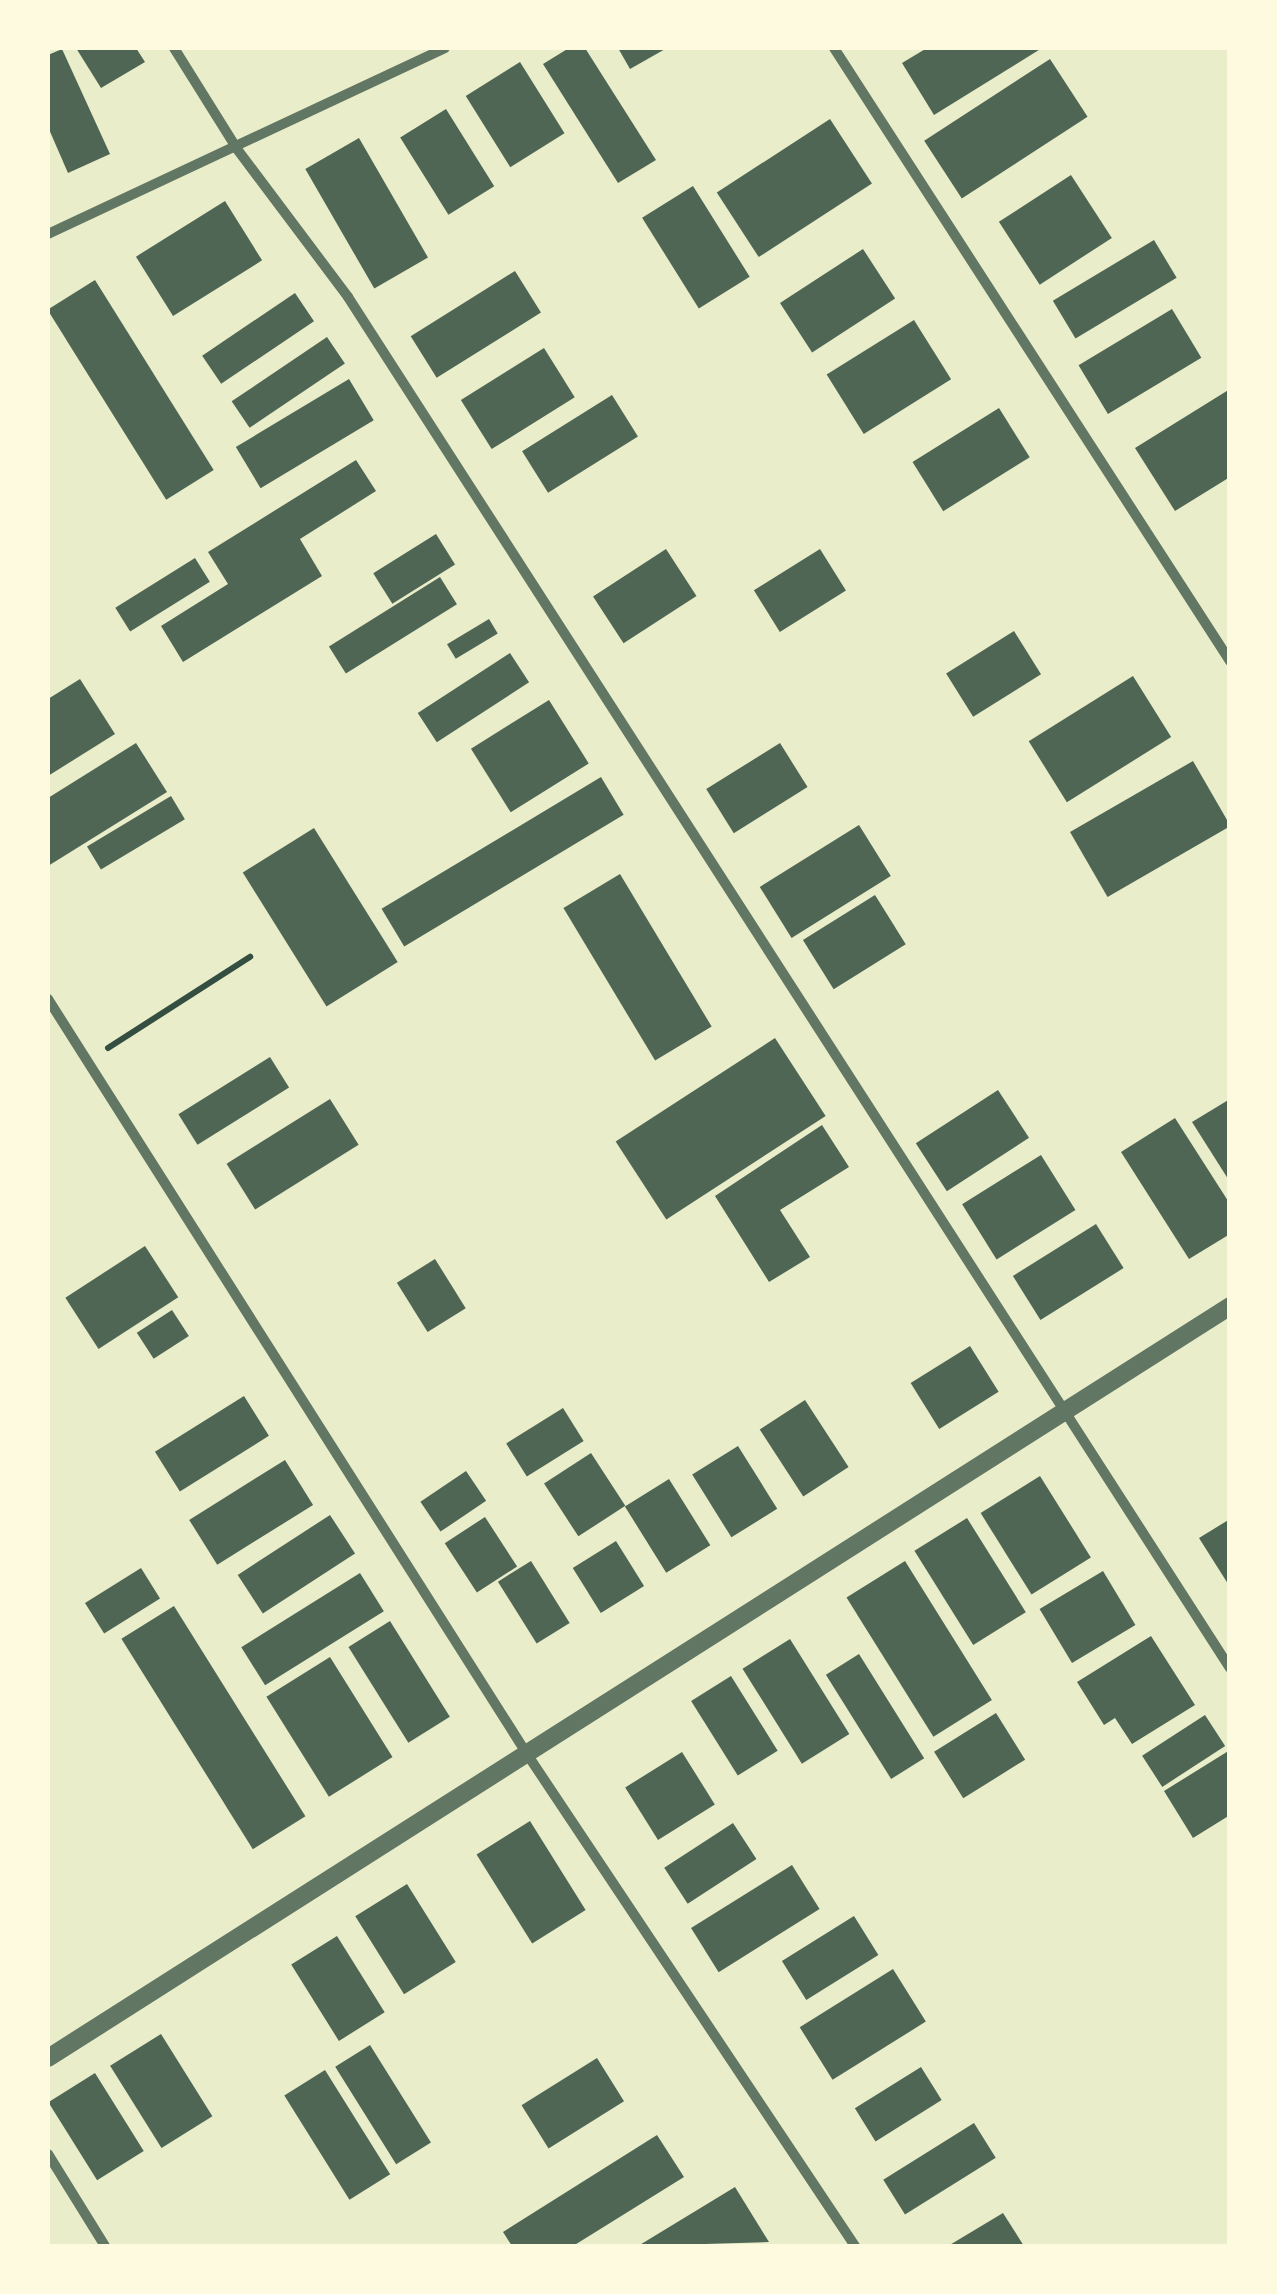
<!DOCTYPE html>
<style>
body{margin:0}
#map{position:relative;width:1277px;height:2294px;overflow:hidden;background:#e9edc9;font-family:Overpass,sans-serif}
div>[style]{position:absolute}
.building>*{inset:0;background:#4f6655;transform-origin:0 0}
.path>*{height:6px;margin:-3px;padding:0 3px;transform-origin:3px;border-radius:3px;background:#344e41}
.minor>*{height:10px;margin:-5px;padding:0 5px;transform-origin:5px;border-radius:5px;background:#617663}
.tertiary>*{height:18px;margin:-9px;padding:0 9px;transform-origin:9px;border-radius:9px;background:#617663}
span{translate:-50% -50%;white-space:nowrap;text-align:center;line-height:1.15;-webkit-text-stroke:10px #fefae0;paint-order:stroke}
.frame{position:absolute;inset:0;border:50px solid #fefae0;pointer-events:none}
</style>
<div id="map">
<div class="building">
<i style="clip-path:polygon(76px 48px,136px 48px,145px 62px,101px 88px)"></i>
<i style="clip-path:polygon(569px 48px,585px 48px,656px 160px,618px 183px,543px 64px)"></i>
<i style="clip-path:polygon(618px 48px,667px 48px,630px 69px)"></i>
<i style="clip-path:polygon(927px 48px,1042px 48px,934px 115px,902px 63px)"></i>
<i style="clip-path:polygon(62px 49px,110px 154px,68px 173px,48px 127px,48px 55px)"></i>
<i style="left:1050px;top:59px;width:69px;height:150px;rotate:57deg"></i>
<i style="left:520px;top:62px;width:84px;height:64px;rotate:58deg"></i>
<i style="left:446px;top:109px;width:91px;height:54px;rotate:58deg"></i>
<i style="left:830px;top:119px;width:77px;height:135px;rotate:57deg"></i>
<i style="left:359px;top:138px;width:138px;height:62px;rotate:60deg"></i>
<i style="left:1071px;top:175px;width:75px;height:86px;rotate:57deg"></i>
<i style="left:693px;top:186px;width:107px;height:60px;rotate:58deg"></i>
<i style="left:225px;top:201px;width:70px;height:105px;rotate:58deg"></i>
<i style="left:1154px;top:240px;width:44px;height:118px;rotate:59deg"></i>
<i style="left:863px;top:249px;width:59px;height:99px;rotate:57deg"></i>
<i style="left:515px;top:271px;width:49px;height:123px;rotate:58deg"></i>
<i style="left:95px;top:280px;width:224px;height:56px;rotate:58deg"></i>
<i style="left:295px;top:293px;width:34px;height:112px;rotate:56deg"></i>
<i style="left:1172px;top:309px;width:57px;height:109px;rotate:59deg"></i>
<i style="left:914px;top:320px;width:70px;height:103px;rotate:58deg"></i>
<i style="left:327px;top:337px;width:32px;height:115px;rotate:56deg"></i>
<i style="left:544px;top:348px;width:58px;height:98px;rotate:58deg"></i>
<i style="left:349px;top:379px;width:48px;height:132px;rotate:59deg"></i>
<i style="clip-path:polygon(1230px 389px,1230px 477px,1175px 511px,1135px 448px)"></i>
<i style="left:612px;top:395px;width:49px;height:106px;rotate:58deg"></i>
<i style="left:999px;top:408px;width:58px;height:102px;rotate:58deg"></i>
<i style="clip-path:polygon(356px 460px,376px 491px,300px 539px,322px 576px,183px 662px,161px 626px,228px 584px,208px 552px)"></i>
<i style="left:436px;top:534px;width:36px;height:74px;rotate:58deg"></i>
<i style="left:666px;top:549px;width:56px;height:87px;rotate:57deg"></i>
<i style="left:820px;top:549px;width:49px;height:78px;rotate:58deg"></i>
<i style="left:195px;top:558px;width:28px;height:94px;rotate:58deg"></i>
<i style="left:440px;top:577px;width:32px;height:131px;rotate:58deg"></i>
<i style="left:489px;top:619px;width:17px;height:49px;rotate:59deg"></i>
<i style="left:1014px;top:631px;width:51px;height:80px;rotate:58deg"></i>
<i style="left:510px;top:653px;width:35px;height:110px;rotate:57deg"></i>
<i style="left:1133px;top:676px;width:72px;height:123px;rotate:58deg"></i>
<i style="clip-path:polygon(80px 679px,115px 734px,48px 776px,48px 699px)"></i>
<i style="left:549px;top:700px;width:75px;height:92px;rotate:58deg"></i>
<i style="clip-path:polygon(136px 743px,167px 792px,48px 866px,48px 798px)"></i>
<i style="left:780px;top:743px;width:52px;height:87px;rotate:58deg"></i>
<i style="left:1193px;top:761px;width:75px;height:142px;rotate:60deg"></i>
<i style="left:601px;top:777px;width:44px;height:256px;rotate:59deg"></i>
<i style="left:171px;top:796px;width:27px;height:98px;rotate:59deg"></i>
<i style="left:859px;top:825px;width:60px;height:117px;rotate:58deg"></i>
<i style="left:314px;top:828px;width:158px;height:84px;rotate:58deg"></i>
<i style="left:620px;top:874px;width:178px;height:66px;rotate:59deg"></i>
<i style="left:875px;top:895px;width:58px;height:85px;rotate:58deg"></i>
<i style="left:775px;top:1038px;width:93px;height:190px;rotate:57deg"></i>
<i style="left:270px;top:1057px;width:36px;height:108px;rotate:58deg"></i>
<i style="left:998px;top:1090px;width:57px;height:98px;rotate:57deg"></i>
<i style="left:330px;top:1099px;width:54px;height:122px;rotate:58deg"></i>
<i style="clip-path:polygon(1230px 1099px,1230px 1182px,1192px 1122px)"></i>
<i style="clip-path:polygon(1175px 1118px,1230px 1204px,1230px 1234px,1189px 1259px,1121px 1152px)"></i>
<i style="clip-path:polygon(822px 1125px,849px 1167px,780px 1210px,810px 1257px,769px 1282px,715px 1196px)"></i>
<i style="left:1041px;top:1155px;width:65px;height:93px;rotate:58deg"></i>
<i style="left:1096px;top:1224px;width:52px;height:98px;rotate:58deg"></i>
<i style="left:145px;top:1246px;width:61px;height:95px;rotate:57deg"></i>
<i style="left:435px;top:1259px;width:58px;height:45px;rotate:58deg"></i>
<i style="left:172px;top:1310px;width:31px;height:42px;rotate:57deg"></i>
<i style="left:970px;top:1346px;width:54px;height:70px;rotate:58deg"></i>
<i style="left:244px;top:1396px;width:47px;height:105px;rotate:58deg"></i>
<i style="left:805px;top:1400px;width:80px;height:54px;rotate:57deg"></i>
<i style="left:563px;top:1408px;width:39px;height:67px;rotate:58deg"></i>
<i style="left:738px;top:1446px;width:74px;height:54px;rotate:58deg"></i>
<i style="left:591px;top:1453px;width:63px;height:56px;rotate:57deg"></i>
<i style="left:285px;top:1460px;width:53px;height:113px;rotate:58deg"></i>
<i style="left:466px;top:1471px;width:36px;height:55px;rotate:56deg"></i>
<i style="left:1040px;top:1476px;width:96px;height:70px;rotate:58deg"></i>
<i style="left:669px;top:1479px;width:78px;height:52px;rotate:58deg"></i>
<i style="left:330px;top:1515px;width:46px;height:110px;rotate:57deg"></i>
<i style="left:485px;top:1517px;width:59px;height:48px;rotate:57deg"></i>
<i style="left:967px;top:1518px;width:111px;height:62px;rotate:58deg"></i>
<i style="clip-path:polygon(1230px 1519px,1230px 1587px,1199px 1538px)"></i>
<i style="left:616px;top:1541px;width:53px;height:51px;rotate:58deg"></i>
<i style="left:531px;top:1561px;width:73px;height:39px;rotate:58deg"></i>
<i style="left:905px;top:1561px;width:164px;height:69px;rotate:58deg"></i>
<i style="left:141px;top:1568px;width:36px;height:66px;rotate:58deg"></i>
<i style="left:1103px;top:1571px;width:63px;height:74px;rotate:59deg"></i>
<i style="left:360px;top:1573px;width:45px;height:140px;rotate:58deg"></i>
<i style="left:174px;top:1606px;width:248px;height:62px;rotate:58deg"></i>
<i style="left:390px;top:1621px;width:113px;height:49px;rotate:58deg"></i>
<i style="clip-path:polygon(1151px 1636px,1195px 1705px,1132px 1744px,1115px 1718px,1104px 1725px,1077px 1682px)"></i>
<i style="left:790px;top:1639px;width:112px;height:56px;rotate:58deg"></i>
<i style="left:859px;top:1654px;width:123px;height:39px;rotate:58deg"></i>
<i style="left:330px;top:1657px;width:118px;height:75px;rotate:58deg"></i>
<i style="left:731px;top:1676px;width:88px;height:47px;rotate:58deg"></i>
<i style="left:996px;top:1713px;width:55px;height:73px;rotate:58deg"></i>
<i style="left:1205px;top:1715px;width:37px;height:75px;rotate:57deg"></i>
<i style="clip-path:polygon(1230px 1750px,1230px 1815px,1193px 1838px,1164px 1791px)"></i>
<i style="left:682px;top:1752px;width:62px;height:67px;rotate:58deg"></i>
<i style="left:530px;top:1821px;width:105px;height:63px;rotate:58deg"></i>
<i style="left:733px;top:1823px;width:43px;height:82px;rotate:57deg"></i>
<i style="left:792px;top:1865px;width:52px;height:119px;rotate:58deg"></i>
<i style="left:407px;top:1884px;width:92px;height:61px;rotate:58deg"></i>
<i style="left:854px;top:1916px;width:46px;height:85px;rotate:58deg"></i>
<i style="left:337px;top:1936px;width:90px;height:54px;rotate:58deg"></i>
<i style="left:893px;top:1969px;width:62px;height:110px;rotate:58deg"></i>
<i style="left:161px;top:2034px;width:97px;height:60px;rotate:58deg"></i>
<i style="left:370px;top:2045px;width:115px;height:41px;rotate:58deg"></i>
<i style="left:597px;top:2058px;width:51px;height:89px;rotate:58deg"></i>
<i style="left:921px;top:2067px;width:39px;height:78px;rotate:58deg"></i>
<i style="left:325px;top:2070px;width:123px;height:48px;rotate:58deg"></i>
<i style="left:95px;top:2073px;width:92px;height:55px;rotate:58deg"></i>
<i style="left:974px;top:2123px;width:41px;height:107px;rotate:58deg"></i>
<i style="clip-path:polygon(657px 2135px,684px 2177px,573px 2246px,512px 2246px,503px 2232px)"></i>
<i style="clip-path:polygon(735px 2187px,769px 2242px,638px 2246px)"></i>
<i style="clip-path:polygon(1003px 2213px,1024px 2246px,948px 2246px)"></i>
</div>
<div class="path">
<i style="left:108px;top:1048px;width:169px;rotate:-32.7deg"></i>
</div>
<div class="minor">
<i style="left:174px;top:48px;width:119px;rotate:58deg"></i>
<i style="left:237px;top:149px;width:185px;rotate:53.1deg"></i>
<i style="left:348px;top:297px;width:1630px;rotate:57.25deg"></i>
<i style="left:834px;top:48px;width:730px;rotate:57.14deg"></i>
<i style="left:48px;top:234px;width:438px;rotate:-25.1deg"></i>
<i style="left:48px;top:999px;width:894px;rotate:57.61deg"></i>
<i style="left:527px;top:1754px;width:591px;rotate:56.31deg"></i>
<i style="left:48px;top:2154px;width:108px;rotate:58.2deg"></i>
</div>
<div class="tertiary">
<i style="left:48px;top:2058px;width:1401px;rotate:-32.46deg"></i>
</div>
<div class="frame"></div>
</div>
